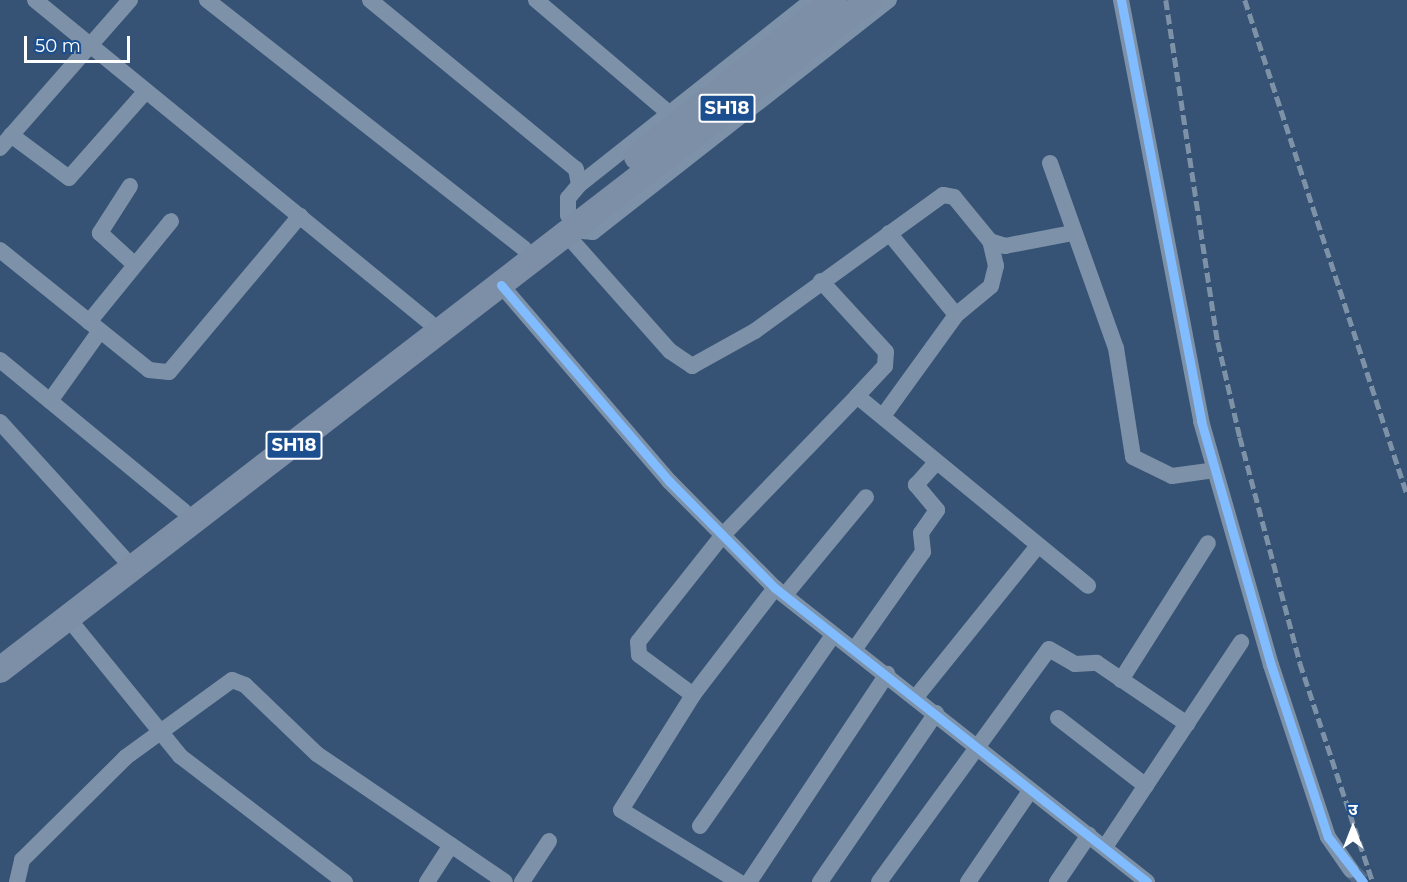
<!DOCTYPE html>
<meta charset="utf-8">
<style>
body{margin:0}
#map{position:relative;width:1407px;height:882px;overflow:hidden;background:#365274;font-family:Montserrat,"Noto Sans Devanagari",sans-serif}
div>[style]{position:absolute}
.minor-tunnel>*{height:16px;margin-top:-8px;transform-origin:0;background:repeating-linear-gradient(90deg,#546c89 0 16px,transparent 0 24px)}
.minor>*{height:16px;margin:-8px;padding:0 8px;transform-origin:8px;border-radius:8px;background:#7d92a8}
.primary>*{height:26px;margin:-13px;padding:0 13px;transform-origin:13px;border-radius:13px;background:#7d8ea7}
.rail>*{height:4.5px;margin-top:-2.25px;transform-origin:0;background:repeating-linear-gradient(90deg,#7e92a7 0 10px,transparent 0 14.5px)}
.cycleway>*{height:9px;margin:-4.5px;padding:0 4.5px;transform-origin:4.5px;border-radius:4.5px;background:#80bcff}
span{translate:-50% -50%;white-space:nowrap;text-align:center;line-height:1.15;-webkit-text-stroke:4.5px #1b4f8f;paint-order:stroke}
.shield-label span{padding:2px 4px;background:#1b4f8f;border:2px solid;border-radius:4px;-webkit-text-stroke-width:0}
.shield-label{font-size:18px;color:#fff;font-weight:700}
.north{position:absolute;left:1323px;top:798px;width:60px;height:60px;-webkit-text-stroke:4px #1b4f8f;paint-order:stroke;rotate:0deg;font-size:16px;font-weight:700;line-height:24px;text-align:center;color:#fff}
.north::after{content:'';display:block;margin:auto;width:21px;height:27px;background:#fff;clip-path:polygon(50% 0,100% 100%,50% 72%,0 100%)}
.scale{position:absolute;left:24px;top:36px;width:106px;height:27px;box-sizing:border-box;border:3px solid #fff;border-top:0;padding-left:8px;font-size:18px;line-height:21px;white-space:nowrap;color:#fff;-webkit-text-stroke:4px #1b4f8f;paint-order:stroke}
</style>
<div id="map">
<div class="minor-tunnel">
<i style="left:1351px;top:870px;width:17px;rotate:45deg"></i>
</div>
<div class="minor">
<i style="left:35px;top:0;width:509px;rotate:39.26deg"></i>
<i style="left:207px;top:0;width:403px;rotate:38.1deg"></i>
<i style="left:370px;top:0;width:266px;rotate:39.4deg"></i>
<i style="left:576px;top:169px;width:16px;rotate:79deg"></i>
<i style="left:579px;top:185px;width:17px;rotate:130deg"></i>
<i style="left:568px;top:198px;width:17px;rotate:90deg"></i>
<i style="left:568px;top:215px;width:23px;rotate:45deg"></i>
<i style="left:584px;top:231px;width:9px;rotate:6deg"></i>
<i style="left:593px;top:232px;width:376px;rotate:-38.1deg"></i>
<i style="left:536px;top:0;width:175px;rotate:40.4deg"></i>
<i style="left:1121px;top:0;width:429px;rotate:79.2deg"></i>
<i style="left:1201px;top:421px;width:254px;rotate:74deg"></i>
<i style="left:1271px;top:665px;width:181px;rotate:71.7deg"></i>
<i style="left:1328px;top:837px;width:40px;rotate:55.1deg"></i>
<i style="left:11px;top:135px;width:72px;rotate:36.6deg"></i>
<i style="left:69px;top:178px;width:116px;rotate:-48.5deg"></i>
<i style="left:0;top:148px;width:197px;rotate:-48.7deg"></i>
<i style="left:1050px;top:163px;width:196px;rotate:70.4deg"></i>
<i style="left:1116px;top:348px;width:110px;rotate:81.1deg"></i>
<i style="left:1133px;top:457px;width:43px;rotate:26deg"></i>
<i style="left:1172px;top:476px;width:43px;rotate:-7.9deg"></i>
<i style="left:579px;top:185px;width:298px;rotate:-38.4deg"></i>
<i style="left:130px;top:186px;width:56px;rotate:122.6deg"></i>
<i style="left:100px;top:233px;width:47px;rotate:42.4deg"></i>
<i style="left:889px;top:233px;width:106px;rotate:50.7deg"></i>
<i style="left:566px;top:234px;width:157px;rotate:48.4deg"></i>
<i style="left:670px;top:351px;width:27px;rotate:34deg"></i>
<i style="left:692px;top:366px;width:72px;rotate:-29.1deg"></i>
<i style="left:755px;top:331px;width:232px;rotate:-35.9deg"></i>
<i style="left:943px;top:195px;width:11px;rotate:10deg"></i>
<i style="left:954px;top:197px;width:57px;rotate:50.7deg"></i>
<i style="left:990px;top:241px;width:16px;rotate:18deg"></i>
<i style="left:1005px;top:246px;width:68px;rotate:-11deg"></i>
<i style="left:0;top:250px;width:191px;rotate:38.8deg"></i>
<i style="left:149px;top:370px;width:20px;rotate:6deg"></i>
<i style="left:169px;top:372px;width:204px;rotate:-50deg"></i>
<i style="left:821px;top:281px;width:96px;rotate:47.5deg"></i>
<i style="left:886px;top:352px;width:14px;rotate:94deg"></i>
<i style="left:885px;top:366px;width:41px;rotate:133deg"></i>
<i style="left:501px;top:285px;width:258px;rotate:49.4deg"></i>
<i style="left:669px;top:481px;width:151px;rotate:45.3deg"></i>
<i style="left:775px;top:588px;width:474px;rotate:38.3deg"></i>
<i style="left:89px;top:322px;width:130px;rotate:-50.9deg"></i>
<i style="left:0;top:360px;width:238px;rotate:39.4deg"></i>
<i style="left:50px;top:401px;width:86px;rotate:-54.5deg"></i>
<i style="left:883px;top:416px;width:125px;rotate:-54.1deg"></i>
<i style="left:956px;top:315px;width:45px;rotate:-39.6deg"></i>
<i style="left:991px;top:286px;width:21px;rotate:-76deg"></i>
<i style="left:996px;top:266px;width:26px;rotate:-103deg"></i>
<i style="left:0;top:422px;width:183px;rotate:47.7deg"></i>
<i style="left:785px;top:595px;width:127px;rotate:-50.4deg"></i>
<i style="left:68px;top:618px;width:178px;rotate:50.9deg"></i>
<i style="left:180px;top:756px;width:208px;rotate:37.4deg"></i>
<i style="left:854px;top:650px;width:120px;rotate:-54.9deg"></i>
<i style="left:923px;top:552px;width:19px;rotate:-96deg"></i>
<i style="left:921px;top:533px;width:28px;rotate:-55deg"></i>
<i style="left:937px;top:510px;width:33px;rotate:-130deg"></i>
<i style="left:916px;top:485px;width:27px;rotate:-48deg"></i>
<i style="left:1121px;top:680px;width:162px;rotate:-57.6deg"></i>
<i style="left:693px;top:695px;width:67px;rotate:-143.5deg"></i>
<i style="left:639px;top:655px;width:13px;rotate:-94deg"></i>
<i style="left:638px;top:642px;width:135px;rotate:-51.6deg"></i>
<i style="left:722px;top:536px;width:194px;rotate:-46deg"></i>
<i style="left:857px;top:396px;width:299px;rotate:39.4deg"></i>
<i style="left:916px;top:697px;width:193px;rotate:-51.1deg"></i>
<i style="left:1058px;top:718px;width:111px;rotate:37.7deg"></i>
<i style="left:700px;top:826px;width:233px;rotate:-55.1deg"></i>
<i style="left:1105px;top:847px;width:246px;rotate:-56.4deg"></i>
<i style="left:17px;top:882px;width:23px;rotate:-77deg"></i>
<i style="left:22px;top:860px;width:146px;rotate:-44.7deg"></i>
<i style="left:126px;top:757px;width:131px;rotate:-36deg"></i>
<i style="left:232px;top:680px;width:14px;rotate:21deg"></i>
<i style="left:245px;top:685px;width:100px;rotate:43.8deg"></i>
<i style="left:317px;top:754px;width:227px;rotate:34.2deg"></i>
<i style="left:427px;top:882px;width:44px;rotate:-57deg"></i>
<i style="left:522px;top:882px;width:49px;rotate:-56.6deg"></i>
<i style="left:739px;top:882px;width:138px;rotate:-148.6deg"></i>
<i style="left:621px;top:810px;width:136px;rotate:-57.9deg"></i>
<i style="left:693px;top:695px;width:135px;rotate:-52.5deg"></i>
<i style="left:749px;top:882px;width:250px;rotate:-56.4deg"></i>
<i style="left:820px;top:882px;width:205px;rotate:-55.5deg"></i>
<i style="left:879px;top:882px;width:288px;rotate:-53.9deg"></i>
<i style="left:1049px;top:649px;width:30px;rotate:30deg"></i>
<i style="left:1075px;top:664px;width:22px;rotate:-3deg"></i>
<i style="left:1097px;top:663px;width:109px;rotate:34.1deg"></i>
<i style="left:968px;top:882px;width:110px;rotate:-55.7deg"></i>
<i style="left:1057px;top:882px;width:57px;rotate:-55.8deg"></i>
</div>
<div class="primary">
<i style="left:637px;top:157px;width:252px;rotate:-38.6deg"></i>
<i style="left:0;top:670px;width:1097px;rotate:-37.63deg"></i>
</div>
<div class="rail">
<i style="left:1166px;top:0;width:346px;rotate:81.4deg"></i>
<i style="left:1218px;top:342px;width:98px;rotate:77deg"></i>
<i style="left:1240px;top:437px;width:234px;rotate:75.1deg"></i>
<i style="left:1300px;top:663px;width:231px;rotate:71.6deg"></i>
<i style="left:1245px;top:0;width:520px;rotate:71.84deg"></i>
</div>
<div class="cycleway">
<i style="left:1121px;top:0;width:429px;rotate:79.2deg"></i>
<i style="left:1201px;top:421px;width:254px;rotate:74deg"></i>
<i style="left:1271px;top:665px;width:181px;rotate:71.7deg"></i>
<i style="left:1328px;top:837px;width:57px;rotate:52.1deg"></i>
<i style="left:501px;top:285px;width:258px;rotate:49.4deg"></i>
<i style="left:669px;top:481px;width:151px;rotate:45.3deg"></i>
<i style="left:775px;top:588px;width:474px;rotate:38.3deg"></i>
</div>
<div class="shield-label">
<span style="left:727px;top:108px">SH18</span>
<span style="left:294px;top:445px">SH18</span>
</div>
<div class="north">उ</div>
<div class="scale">50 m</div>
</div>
